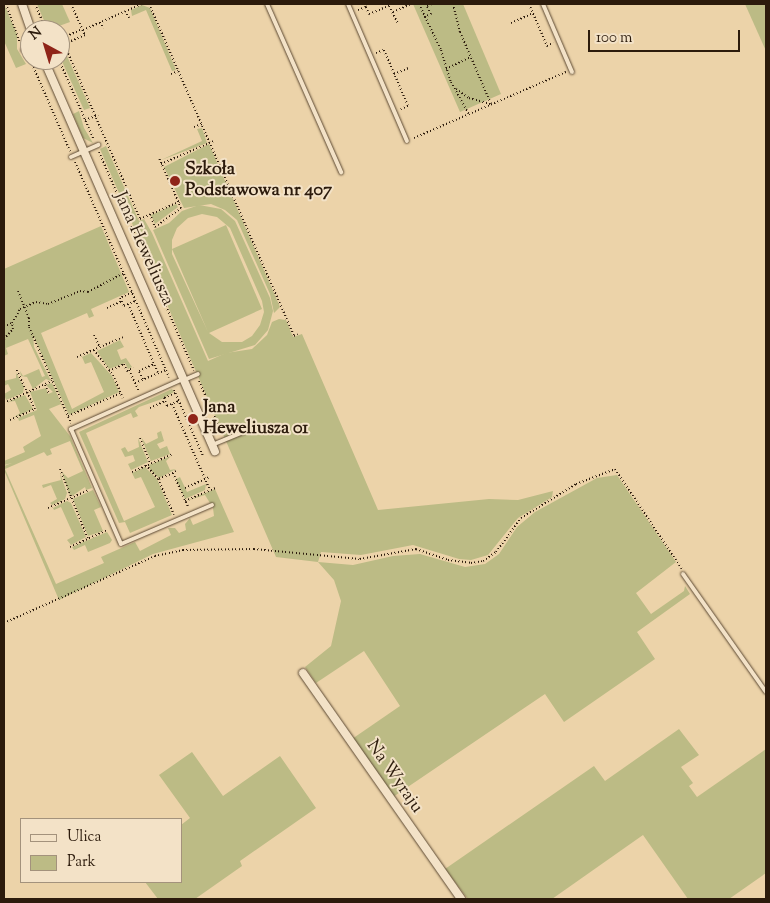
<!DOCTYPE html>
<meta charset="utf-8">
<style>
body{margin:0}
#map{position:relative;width:770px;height:903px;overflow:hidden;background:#ecd3a9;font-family:"Sorts Mill Goudy",serif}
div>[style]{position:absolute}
.green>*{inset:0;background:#bcbb85}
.path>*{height:2px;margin-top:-1px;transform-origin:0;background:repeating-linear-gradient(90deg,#2c1b0c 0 1px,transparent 0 3.5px)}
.roads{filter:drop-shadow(0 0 1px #5c4933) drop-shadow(0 0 1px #5c4933)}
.lane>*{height:4px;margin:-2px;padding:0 2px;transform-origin:2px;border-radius:2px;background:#f3e2c7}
.street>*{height:8px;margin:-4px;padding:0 4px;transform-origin:4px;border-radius:4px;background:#f3e2c7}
.dots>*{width:14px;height:14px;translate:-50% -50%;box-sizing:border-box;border:2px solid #f3e2c7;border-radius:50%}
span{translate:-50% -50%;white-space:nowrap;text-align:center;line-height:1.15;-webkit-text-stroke:4px #f3e2c7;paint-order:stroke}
.poi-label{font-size:18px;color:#2c1b0c;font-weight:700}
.left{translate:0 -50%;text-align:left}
.street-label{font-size:18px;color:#2c1b0c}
.frame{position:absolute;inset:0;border:5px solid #2c1b0c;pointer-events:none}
.legend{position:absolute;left:20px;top:818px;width:162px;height:65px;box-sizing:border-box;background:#f3e2c7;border:1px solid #a3927c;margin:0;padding:6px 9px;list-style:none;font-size:15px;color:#2c1b0c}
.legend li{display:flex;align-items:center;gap:10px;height:25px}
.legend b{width:25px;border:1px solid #a3927c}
.north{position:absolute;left:20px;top:20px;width:50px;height:50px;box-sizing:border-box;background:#f3e2c7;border:1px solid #a3927c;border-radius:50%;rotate:321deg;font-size:14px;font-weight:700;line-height:20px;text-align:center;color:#2c1b0c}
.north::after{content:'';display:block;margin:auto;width:18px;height:22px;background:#8f2418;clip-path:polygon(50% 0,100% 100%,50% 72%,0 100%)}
.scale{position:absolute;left:588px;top:30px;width:152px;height:22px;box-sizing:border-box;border:2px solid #2c1b0c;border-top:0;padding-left:6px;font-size:15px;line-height:18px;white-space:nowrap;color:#2c1b0c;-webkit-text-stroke:4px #f3e2c7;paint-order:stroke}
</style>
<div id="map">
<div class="green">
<i style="clip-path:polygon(4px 4px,17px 34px,17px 49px,26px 64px,16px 68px,4px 41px)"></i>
<i style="clip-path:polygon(37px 4px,62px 4px,70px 22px,48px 30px)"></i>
<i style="clip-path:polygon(413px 4px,463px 4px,501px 94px,460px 112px)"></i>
<i style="clip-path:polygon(745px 4px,766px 4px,766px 51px)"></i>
<i style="clip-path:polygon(142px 5px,150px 8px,176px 70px,172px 71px,146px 10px,132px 16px,131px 10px)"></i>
<i style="clip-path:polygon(63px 47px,90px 108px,84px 110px,60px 57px)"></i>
<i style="clip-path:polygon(79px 111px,84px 128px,93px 143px,83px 138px,73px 114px)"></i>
<i style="clip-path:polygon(202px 128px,207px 143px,161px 160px,202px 141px,197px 129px)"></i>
<i style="clip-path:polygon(209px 144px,280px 307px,274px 313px,270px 294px,237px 220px,225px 210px,211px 204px,184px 208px,164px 167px)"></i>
<i style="clip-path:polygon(106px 146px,139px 221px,144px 219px,152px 233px,208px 361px,226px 353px,252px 349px,267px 335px,272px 322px,279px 319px,286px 320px,293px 337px,302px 334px,378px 510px,489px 499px,518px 500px,553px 491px,552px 497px,518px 518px,488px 555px,471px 560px,459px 559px,413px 545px,361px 555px,321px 552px,318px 562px,353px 565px,393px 556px,420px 554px,465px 567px,485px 564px,499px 554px,517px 527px,535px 512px,597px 478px,617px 475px,676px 562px,636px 593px,651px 614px,684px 591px,685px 586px,690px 594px,637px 632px,655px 659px,564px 722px,545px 694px,393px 797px,352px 739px,400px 706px,364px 651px,316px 683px,305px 667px,331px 646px,341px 601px,334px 580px,318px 562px,276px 557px,100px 149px)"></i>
<i style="clip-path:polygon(176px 204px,178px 207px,155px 224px,151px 215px)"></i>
<i style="clip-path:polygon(evenodd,199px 205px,221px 209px,235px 221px,270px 298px,273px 311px,268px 330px,255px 345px,209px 359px,153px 230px,169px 223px,182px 211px,199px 205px,202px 214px,217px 217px,230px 228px,262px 301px,264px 312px,260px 325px,252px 336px,242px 342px,222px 342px,209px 333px,262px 309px,226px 225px,172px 249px,208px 332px,172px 254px,172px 240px,177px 228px,188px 218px,202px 214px)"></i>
<i style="clip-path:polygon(101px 226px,129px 292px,91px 309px,94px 316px,89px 318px,87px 313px,41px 333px,72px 409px,104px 392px,91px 362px,85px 364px,82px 357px,91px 353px,112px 376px,119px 392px,69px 415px,33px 335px,34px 347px,51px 381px,46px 379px,33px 389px,27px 377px,21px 376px,20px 371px,23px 376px,39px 369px,42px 377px,45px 376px,28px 339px,6px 348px,8px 354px,4px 356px,4px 269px)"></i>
<i style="clip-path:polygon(120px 340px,124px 347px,117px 350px,121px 360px,126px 358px,132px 367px,128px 369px,125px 363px,109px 369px,97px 351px)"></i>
<i style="clip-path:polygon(16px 373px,24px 387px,23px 393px,6px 400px,4px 394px,11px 390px,8px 384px,4px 386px,4px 381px,16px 378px)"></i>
<i style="clip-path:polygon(52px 383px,70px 423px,61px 404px,49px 409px,70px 436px,92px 488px,86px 490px,85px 487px,72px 496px,69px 494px,62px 472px,68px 478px,83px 471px,70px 441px,50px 449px,52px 454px,47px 456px,44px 452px,5px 469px,56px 584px,104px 563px,101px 557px,135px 542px,140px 551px,171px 535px,168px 528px,175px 528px,179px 533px,186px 530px,185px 524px,190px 518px,193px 525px,214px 516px,213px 508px,205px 495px,186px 501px,215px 489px,234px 532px,153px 554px,59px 600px,4px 470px,4px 466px,12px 463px,4px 465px,4px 461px,25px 452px,23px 447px,41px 436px,34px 415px,19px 421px,18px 418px,37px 410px,30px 392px,46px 388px,48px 394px,53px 392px,46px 385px)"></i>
<i style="clip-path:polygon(172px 389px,174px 392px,162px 399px,139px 407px,135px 411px,138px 416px,133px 418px,131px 413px,86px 433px,124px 521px,155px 507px,141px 477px,135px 479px,132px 473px,145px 467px,157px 479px,172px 515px,130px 533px,125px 522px,119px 523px,79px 432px)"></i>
<i style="clip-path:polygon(25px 395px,33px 409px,13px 418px,20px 413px,15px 401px,7px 402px)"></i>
<i style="clip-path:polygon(161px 431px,164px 441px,157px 444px,160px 449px,167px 446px,170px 454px,151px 461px,141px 437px,146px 444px,158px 438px,157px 433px)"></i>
<i style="clip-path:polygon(138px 438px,148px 462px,131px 470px,128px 464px,135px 461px,133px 455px,125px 457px,121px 449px,125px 447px,128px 452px,139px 447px)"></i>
<i style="clip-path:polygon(171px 456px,166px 461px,170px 470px,176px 469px,159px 478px,150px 470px,149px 465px)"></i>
<i style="clip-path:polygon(60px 473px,67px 493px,65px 499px,52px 505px,50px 503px,57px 499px,51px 485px,43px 488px,42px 485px,61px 480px)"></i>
<i style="clip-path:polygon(180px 477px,187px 492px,206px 484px,205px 490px,185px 499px,176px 479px)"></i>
<i style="clip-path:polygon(93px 490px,101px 507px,94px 510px,103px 531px,88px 536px,73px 499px)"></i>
<i style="clip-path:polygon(67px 501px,71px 503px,86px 537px,71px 545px,67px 540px,74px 536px,61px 507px,54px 510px,53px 508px)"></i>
<i style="clip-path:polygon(107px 532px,112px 540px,110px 543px,88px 552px,85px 545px,74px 550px,72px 547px)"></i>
<i style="clip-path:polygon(679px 729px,699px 755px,681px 767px,693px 783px,689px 786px,697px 797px,766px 749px,766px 873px,729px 899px,688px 899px,643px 835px,552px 899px,468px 899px,445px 869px,594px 766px,605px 781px)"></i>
<i style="clip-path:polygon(192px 752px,223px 796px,280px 756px,316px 808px,240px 861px,242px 866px,195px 899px,158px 899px,145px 882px,181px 882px,181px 825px,190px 818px,159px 775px)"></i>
</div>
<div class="path">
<i style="left:6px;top:4px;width:41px;rotate:70.3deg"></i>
<i style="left:35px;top:4px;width:28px;rotate:67deg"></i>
<i style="left:71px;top:4px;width:35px;rotate:66deg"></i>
<i style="left:149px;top:4px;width:362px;rotate:66.4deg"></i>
<i style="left:294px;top:336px;width:4px;rotate:-27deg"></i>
<i style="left:419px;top:4px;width:51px;rotate:64.4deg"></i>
<i style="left:441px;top:50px;width:34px;rotate:73deg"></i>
<i style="left:451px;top:82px;width:37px;rotate:61deg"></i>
<i style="left:453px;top:4px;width:29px;rotate:76deg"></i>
<i style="left:460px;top:32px;width:78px;rotate:66.7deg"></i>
<i style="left:529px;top:4px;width:46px;rotate:66.8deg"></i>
<i style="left:547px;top:46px;width:7px;rotate:-27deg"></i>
<i style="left:366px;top:7px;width:8px;rotate:67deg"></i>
<i style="left:369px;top:14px;width:22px;rotate:-22deg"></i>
<i style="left:389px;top:6px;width:20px;rotate:63deg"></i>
<i style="left:358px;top:10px;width:9px;rotate:-21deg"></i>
<i style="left:366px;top:7px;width:4px;rotate:-124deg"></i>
<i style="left:125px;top:11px;width:8px;rotate:60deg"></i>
<i style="left:393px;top:12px;width:20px;rotate:-24deg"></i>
<i style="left:424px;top:17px;width:8px;rotate:-23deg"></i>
<i style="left:431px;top:14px;width:9px;rotate:-117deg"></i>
<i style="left:427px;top:6px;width:5px;rotate:-22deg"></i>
<i style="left:100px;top:22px;width:7px;rotate:63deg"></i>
<i style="left:511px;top:23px;width:24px;rotate:-24deg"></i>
<i style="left:83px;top:30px;width:64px;rotate:-23.8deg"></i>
<i style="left:85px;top:35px;width:23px;rotate:157deg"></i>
<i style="left:64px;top:44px;width:191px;rotate:66.5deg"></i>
<i style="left:140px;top:219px;width:45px;rotate:-23.7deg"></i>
<i style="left:60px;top:39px;width:24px;rotate:-24deg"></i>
<i style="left:376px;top:53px;width:9px;rotate:-21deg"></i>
<i style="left:384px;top:50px;width:61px;rotate:66.8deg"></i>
<i style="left:408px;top:106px;width:8px;rotate:157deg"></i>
<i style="left:26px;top:57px;width:9px;rotate:49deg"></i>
<i style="left:32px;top:64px;width:95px;rotate:66.4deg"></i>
<i style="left:59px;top:60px;width:87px;rotate:66.4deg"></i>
<i style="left:446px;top:69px;width:28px;rotate:-26deg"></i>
<i style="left:171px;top:74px;width:9px;rotate:-21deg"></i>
<i style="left:394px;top:74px;width:16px;rotate:-22deg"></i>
<i style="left:456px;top:89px;width:16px;rotate:35deg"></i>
<i style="left:469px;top:98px;width:22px;rotate:16deg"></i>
<i style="left:85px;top:120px;width:14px;rotate:-21deg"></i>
<i style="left:194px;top:127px;width:9px;rotate:-21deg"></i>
<i style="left:414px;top:138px;width:166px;rotate:-23.5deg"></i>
<i style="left:99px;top:152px;width:238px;rotate:66.5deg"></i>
<i style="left:75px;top:162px;width:235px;rotate:66.4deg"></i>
<i style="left:161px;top:164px;width:58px;rotate:-23.5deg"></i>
<i style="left:150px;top:214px;width:14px;rotate:69deg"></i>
<i style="left:155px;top:227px;width:32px;rotate:-36deg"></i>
<i style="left:181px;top:208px;width:55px;rotate:-113.7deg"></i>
<i style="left:18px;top:291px;width:29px;rotate:68deg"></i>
<i style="left:29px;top:318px;width:9px;rotate:90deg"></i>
<i style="left:29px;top:327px;width:105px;rotate:66.4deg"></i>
<i style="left:132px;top:292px;width:13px;rotate:153deg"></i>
<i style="left:120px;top:298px;width:9px;rotate:63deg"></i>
<i style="left:124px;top:306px;width:12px;rotate:-24deg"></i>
<i style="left:128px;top:304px;width:75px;rotate:66.5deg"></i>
<i style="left:107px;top:308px;width:17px;rotate:-25deg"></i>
<i style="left:4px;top:327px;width:9px;rotate:-27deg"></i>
<i style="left:12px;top:323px;width:16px;rotate:-60deg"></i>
<i style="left:20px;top:309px;width:17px;rotate:-24deg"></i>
<i style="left:36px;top:302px;width:12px;rotate:9deg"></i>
<i style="left:48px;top:304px;width:35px;rotate:-22deg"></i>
<i style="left:80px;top:291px;width:8px;rotate:7deg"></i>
<i style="left:88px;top:292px;width:40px;rotate:-28deg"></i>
<i style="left:94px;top:335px;width:14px;rotate:65deg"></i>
<i style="left:4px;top:339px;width:13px;rotate:-48deg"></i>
<i style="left:13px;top:329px;width:6px;rotate:-99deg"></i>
<i style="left:94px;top:350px;width:31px;rotate:53deg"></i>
<i style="left:113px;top:375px;width:25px;rotate:67deg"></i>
<i style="left:77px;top:357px;width:50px;rotate:-23.5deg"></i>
<i style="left:129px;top:370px;width:23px;rotate:65deg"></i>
<i style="left:109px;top:371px;width:17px;rotate:-25deg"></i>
<i style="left:124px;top:364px;width:8px;rotate:67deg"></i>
<i style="left:127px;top:371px;width:7px;rotate:-27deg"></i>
<i style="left:143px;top:379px;width:9px;rotate:-117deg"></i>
<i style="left:139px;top:371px;width:17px;rotate:-25deg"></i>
<i style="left:199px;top:381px;width:58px;rotate:66.5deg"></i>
<i style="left:135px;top:383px;width:33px;rotate:-23deg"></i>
<i style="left:45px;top:385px;width:10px;rotate:66deg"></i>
<i style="left:174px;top:390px;width:72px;rotate:66.3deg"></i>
<i style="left:175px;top:393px;width:12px;rotate:156deg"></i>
<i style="left:164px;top:398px;width:9px;rotate:69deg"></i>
<i style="left:167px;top:406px;width:13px;rotate:-23deg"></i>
<i style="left:4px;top:403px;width:53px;rotate:-24.6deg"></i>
<i style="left:172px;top:404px;width:94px;rotate:66.2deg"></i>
<i style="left:150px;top:408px;width:17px;rotate:-25deg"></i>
<i style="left:68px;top:416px;width:58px;rotate:-23.5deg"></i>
<i style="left:10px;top:420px;width:27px;rotate:-24deg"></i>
<i style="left:35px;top:409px;width:44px;rotate:-115.4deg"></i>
<i style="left:140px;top:438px;width:27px;rotate:68deg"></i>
<i style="left:146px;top:465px;width:18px;rotate:49deg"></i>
<i style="left:60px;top:469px;width:75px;rotate:68.2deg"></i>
<i style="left:176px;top:471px;width:4px;rotate:146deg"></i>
<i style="left:173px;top:473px;width:37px;rotate:66deg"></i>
<i style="left:132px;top:472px;width:43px;rotate:-23.6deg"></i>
<i style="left:173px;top:473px;width:16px;rotate:158deg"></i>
<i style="left:158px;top:479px;width:39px;rotate:66deg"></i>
<i style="left:185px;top:488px;width:27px;rotate:-24deg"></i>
<i style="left:185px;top:501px;width:33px;rotate:-23deg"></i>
<i style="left:48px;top:508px;width:45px;rotate:-23.7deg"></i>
<i style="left:70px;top:547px;width:41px;rotate:-24.7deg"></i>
<i style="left:4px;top:623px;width:165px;rotate:-23.9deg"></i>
<i style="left:155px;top:556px;width:29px;rotate:-12deg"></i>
<i style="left:183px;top:550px;width:71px;rotate:-0.8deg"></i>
<i style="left:254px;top:549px;width:106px;rotate:5.4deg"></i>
<i style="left:360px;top:559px;width:57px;rotate:-10.1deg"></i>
<i style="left:416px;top:549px;width:34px;rotate:19deg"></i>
<i style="left:448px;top:560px;width:23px;rotate:7deg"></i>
<i style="left:471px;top:563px;width:12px;rotate:-9deg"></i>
<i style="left:483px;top:561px;width:16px;rotate:-35deg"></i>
<i style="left:496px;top:552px;width:42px;rotate:-53.7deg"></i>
<i style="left:521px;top:518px;width:65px;rotate:-31.7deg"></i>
<i style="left:576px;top:484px;width:42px;rotate:-21deg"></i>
<i style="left:615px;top:469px;width:120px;rotate:56.2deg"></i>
</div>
<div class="roads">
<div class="lane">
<i style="left:267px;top:4px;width:184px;rotate:66.2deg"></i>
<i style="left:348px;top:4px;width:149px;rotate:66.7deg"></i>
<i style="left:543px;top:4px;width:74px;rotate:66.9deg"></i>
<i style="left:23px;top:50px;width:8px;rotate:-23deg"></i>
<i style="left:71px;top:157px;width:30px;rotate:-24deg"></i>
<i style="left:183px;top:379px;width:123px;rotate:155.9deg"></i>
<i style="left:71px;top:429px;width:125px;rotate:66.5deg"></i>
<i style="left:121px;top:544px;width:99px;rotate:-23.2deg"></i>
<i style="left:184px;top:380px;width:15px;rotate:-23deg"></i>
<i style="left:212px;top:445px;width:44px;rotate:-22.5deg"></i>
<i style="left:683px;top:574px;width:144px;rotate:54.9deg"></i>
</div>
<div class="street">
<i style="left:22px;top:4px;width:28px;rotate:71deg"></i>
<i style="left:44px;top:60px;width:427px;rotate:66.4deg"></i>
<i style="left:303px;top:673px;width:276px;rotate:55deg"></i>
</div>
</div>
<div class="dots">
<i style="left:175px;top:181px;background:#8f2418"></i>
<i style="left:193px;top:419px;background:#8f2418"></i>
</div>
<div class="poi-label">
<span class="left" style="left:185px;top:181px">Szkoła<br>Podstawowa nr 407</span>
<span class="left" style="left:203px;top:419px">Jana<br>Heweliusza 01</span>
</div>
<div class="street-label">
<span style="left:143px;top:249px;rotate:66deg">Jana Heweliusza</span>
<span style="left:394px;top:777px;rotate:55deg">Na Wyraju</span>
</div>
<div class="frame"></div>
<ul class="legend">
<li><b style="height:6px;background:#f3e2c7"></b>Ulica</li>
<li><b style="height:14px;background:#bcbb85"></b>Park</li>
</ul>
<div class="north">N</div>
<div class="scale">100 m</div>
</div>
